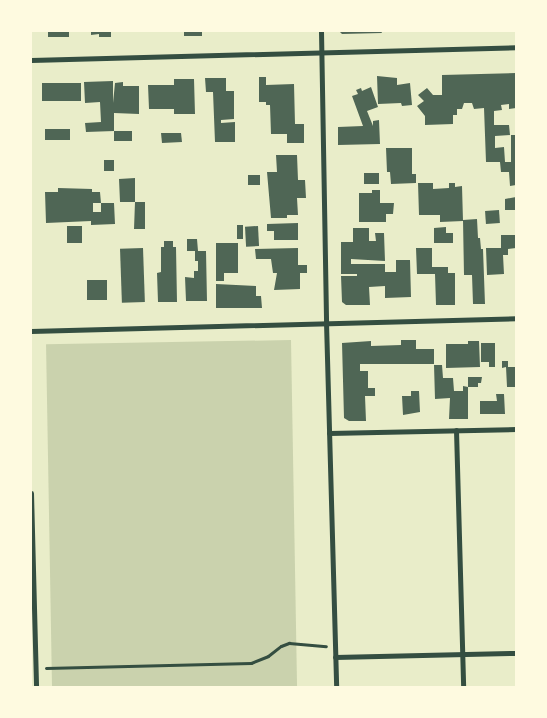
<!DOCTYPE html>
<style>
body{margin:0}
#map{position:relative;width:547px;height:718px;overflow:hidden;background:#e9edc9;font-family:"Fira Sans Condensed",sans-serif}
div>[style]{position:absolute}
.green>*{inset:0;background:#cad2ad;transform-origin:0 0}
.building>*{inset:0;background:#4f6655;transform-origin:0 0}
.path>*{height:3px;margin:-1.5px;padding:0 1.5px;transform-origin:1.5px;border-radius:1.5px;background:#344e41}
.minor>*{height:5px;margin:-2.5px;padding:0 2.5px;transform-origin:2.5px;border-radius:2.5px;background:#344e41}
span{translate:-50% -50%;white-space:nowrap;text-align:center;line-height:1.15;-webkit-text-stroke:4px #fefae0;paint-order:stroke}
.frame{position:absolute;inset:0;border:32px solid #fefae0;pointer-events:none}
</style>
<div id="map">
<div class="green">
<i style="left:291px;top:340px;width:347px;height:245px;rotate:89deg"></i>
</div>
<div class="building">
<i style="left:48px;top:31px;width:21px;height:6px"></i>
<i style="clip-path:polygon(91px 31px,111px 31px,111px 37px,99px 37px,99px 34px,91px 35px)"></i>
<i style="left:184px;top:31px;width:18px;height:5px"></i>
<i style="clip-path:polygon(339px 31px,381px 31px,382px 33px,342px 34px)"></i>
<i style="clip-path:polygon(516px 73px,516px 108px,509px 109px,509px 104px,501px 105px,502px 110px,494px 111px,494px 125px,509px 125px,510px 135px,495px 136px,495px 148px,504px 147px,505px 162px,511px 162px,511px 135px,516px 135px,516px 185px,510px 186px,509px 172px,501px 172px,500px 162px,486px 162px,484px 108px,474px 109px,472px 103px,464px 103px,462px 109px,457px 109px,457px 115px,453px 115px,453px 124px,425px 125px,425px 116px,417px 106px,424px 101px,418px 95px,427px 88px,433px 95px,442px 95px,442px 75px)"></i>
<i style="clip-path:polygon(377px 76px,397px 78px,397px 85px,410px 83px,412px 105px,402px 106px,401px 103px,378px 104px)"></i>
<i style="clip-path:polygon(259px 77px,266px 77px,266px 85px,294px 84px,295px 124px,304px 124px,304px 143px,287px 143px,287px 134px,271px 134px,270px 105px,266px 105px,266px 102px,259px 102px)"></i>
<i style="clip-path:polygon(205px 78px,226px 78px,226px 91px,234px 91px,234px 119px,221px 120px,221px 123px,235px 122px,235px 142px,215px 142px,213px 92px,206px 92px)"></i>
<i style="clip-path:polygon(174px 79px,194px 79px,195px 114px,174px 114px,174px 109px,149px 109px,148px 85px,174px 85px)"></i>
<i style="clip-path:polygon(113px 81px,113px 103px,115px 83px,123px 82px,123px 86px,139px 86px,139px 114px,114px 113px,114px 131px,86px 132px,85px 123px,101px 122px,100px 102px,85px 103px,84px 82px)"></i>
<i style="left:42px;top:83px;width:39px;height:18px"></i>
<i style="clip-path:polygon(371px 87px,378px 107px,367px 111px,373px 126px,373px 121px,379px 120px,380px 144px,338px 145px,338px 127px,363px 126px,352px 96px,358px 94px,356px 90px,361px 88px,362px 91px)"></i>
<i style="left:70px;top:129px;width:11px;height:25px;rotate:90deg"></i>
<i style="left:114px;top:131px;width:18px;height:10px"></i>
<i style="clip-path:polygon(161px 133px,181px 133px,182px 142px,162px 143px)"></i>
<i style="clip-path:polygon(386px 148px,412px 148px,412px 174px,416px 174px,416px 183px,391px 184px,390px 172px,387px 172px)"></i>
<i style="clip-path:polygon(276px 155px,297px 155px,298px 180px,305px 180px,306px 198px,297px 198px,298px 215px,287px 215px,287px 218px,271px 218px,267px 172px,277px 172px)"></i>
<i style="left:104px;top:160px;width:10px;height:11px"></i>
<i style="left:379px;top:173px;width:11px;height:15px;rotate:90deg"></i>
<i style="left:248px;top:175px;width:12px;height:10px"></i>
<i style="clip-path:polygon(135px 178px,135px 202px,145px 202px,145px 229px,134px 229px,135px 202px,120px 202px,119px 179px)"></i>
<i style="clip-path:polygon(418px 183px,433px 183px,433px 189px,449px 188px,449px 183px,455px 183px,455px 187px,462px 186px,463px 221px,440px 222px,440px 215px,419px 215px)"></i>
<i style="clip-path:polygon(58px 188px,92px 189px,92px 192px,100px 192px,101px 203px,93px 203px,93px 212px,101px 212px,101px 203px,114px 203px,115px 224px,91px 225px,91px 221px,46px 223px,45px 192px,58px 192px)"></i>
<i style="clip-path:polygon(372px 190px,380px 190px,380px 203px,394px 203px,393px 214px,386px 214px,386px 222px,359px 222px,359px 193px,372px 193px)"></i>
<i style="clip-path:polygon(516px 197px,516px 210px,505px 210px,505px 199px)"></i>
<i style="left:499px;top:210px;width:13px;height:14px;rotate:86deg"></i>
<i style="clip-path:polygon(477px 219px,478px 238px,480px 238px,481px 249px,483px 249px,485px 304px,473px 304px,472px 275px,464px 275px,463px 220px)"></i>
<i style="clip-path:polygon(298px 223px,298px 240px,274px 240px,274px 231px,267px 231px,267px 224px)"></i>
<i style="left:237px;top:225px;width:6px;height:14px"></i>
<i style="left:67px;top:226px;width:15px;height:17px"></i>
<i style="left:258px;top:226px;width:20px;height:13px;rotate:87deg"></i>
<i style="clip-path:polygon(446px 227px,446px 233px,453px 233px,453px 243px,434px 243px,434px 228px)"></i>
<i style="clip-path:polygon(353px 228px,369px 228px,369px 241px,376px 241px,375px 233px,384px 233px,385px 261px,351px 259px,351px 264px,385px 264px,385px 272px,396px 272px,396px 260px,410px 260px,411px 297px,385px 298px,385px 286px,369px 287px,370px 305px,346px 305px,342px 302px,341px 276px,357px 276px,357px 274px,341px 274px,341px 242px,353px 242px)"></i>
<i style="clip-path:polygon(501px 235px,516px 235px,516px 248px,508px 249px,508px 255px,503px 255px,504px 274px,487px 275px,486px 248px,501px 248px)"></i>
<i style="clip-path:polygon(187px 239px,197px 239px,198px 251px,206px 251px,207px 301px,186px 301px,185px 277px,194px 278px,194px 271px,198px 271px,198px 261px,195px 261px,195px 251px,187px 251px)"></i>
<i style="clip-path:polygon(164px 241px,173px 241px,173px 247px,176px 247px,177px 302px,158px 302px,157px 273px,161px 272px,161px 247px,164px 247px)"></i>
<i style="clip-path:polygon(216px 243px,238px 243px,238px 273px,224px 273px,224px 281px,216px 281px)"></i>
<i style="left:143px;top:248px;width:54px;height:23px;rotate:88deg"></i>
<i style="clip-path:polygon(298px 248px,298px 265px,307px 265px,307px 273px,300px 273px,300px 289px,274px 290px,277px 273px,273px 273px,271px 259px,256px 259px,255px 249px)"></i>
<i style="clip-path:polygon(416px 248px,432px 248px,432px 267px,448px 267px,448px 273px,455px 273px,455px 305px,436px 305px,435px 274px,417px 274px)"></i>
<i style="left:87px;top:280px;width:20px;height:20px"></i>
<i style="clip-path:polygon(216px 284px,256px 286px,256px 296px,261px 296px,262px 308px,216px 308px)"></i>
<i style="clip-path:polygon(401px 340px,416px 340px,416px 349px,434px 349px,434px 364px,360px 364px,360px 371px,368px 371px,368px 388px,375px 388px,375px 396px,365px 396px,366px 421px,349px 421px,344px 418px,342px 343px,371px 341px,371px 346px,401px 345px)"></i>
<i style="clip-path:polygon(468px 341px,479px 341px,480px 367px,446px 368px,446px 344px,468px 344px)"></i>
<i style="clip-path:polygon(481px 343px,495px 343px,495px 367px,489px 367px,489px 362px,481px 362px)"></i>
<i style="clip-path:polygon(502px 361px,508px 361px,508px 367px,516px 367px,516px 387px,507px 387px,506px 367px,502px 368px)"></i>
<i style="clip-path:polygon(434px 365px,442px 365px,443px 378px,453px 378px,454px 391px,463px 391px,463px 386px,468px 387px,468px 419px,449px 419px,450px 398px,435px 399px)"></i>
<i style="clip-path:polygon(468px 377px,482px 377px,481px 383px,478px 383px,478px 387px,468px 387px)"></i>
<i style="clip-path:polygon(411px 391px,419px 391px,420px 412px,403px 415px,402px 396px,411px 396px)"></i>
<i style="clip-path:polygon(496px 394px,504px 394px,505px 414px,480px 414px,480px 401px,497px 401px)"></i>
</div>
<div class="path">
<i style="left:46px;top:668px;width:205px;rotate:-1.4deg"></i>
<i style="left:251px;top:663px;width:18px;rotate:-22deg"></i>
<i style="left:268px;top:656px;width:16px;rotate:-38deg"></i>
<i style="left:281px;top:646px;width:9px;rotate:-21deg"></i>
<i style="left:289px;top:643px;width:37px;rotate:5deg"></i>
</div>
<div class="minor">
<i style="left:321px;top:31px;width:291px;rotate:89deg"></i>
<i style="left:326px;top:322px;width:365px;rotate:88.4deg"></i>
<i style="left:31px;top:60px;width:485px;rotate:-1.5deg"></i>
<i style="left:31px;top:331px;width:485px;rotate:-1.5deg"></i>
<i style="left:456px;top:430px;width:257px;rotate:88.4deg"></i>
<i style="left:329px;top:433px;width:187px;rotate:-1.2deg"></i>
<i style="left:31px;top:493px;width:194px;rotate:88.5deg"></i>
<i style="left:335px;top:657px;width:181px;rotate:-1.3deg"></i>
</div>
<div class="frame"></div>
</div>
